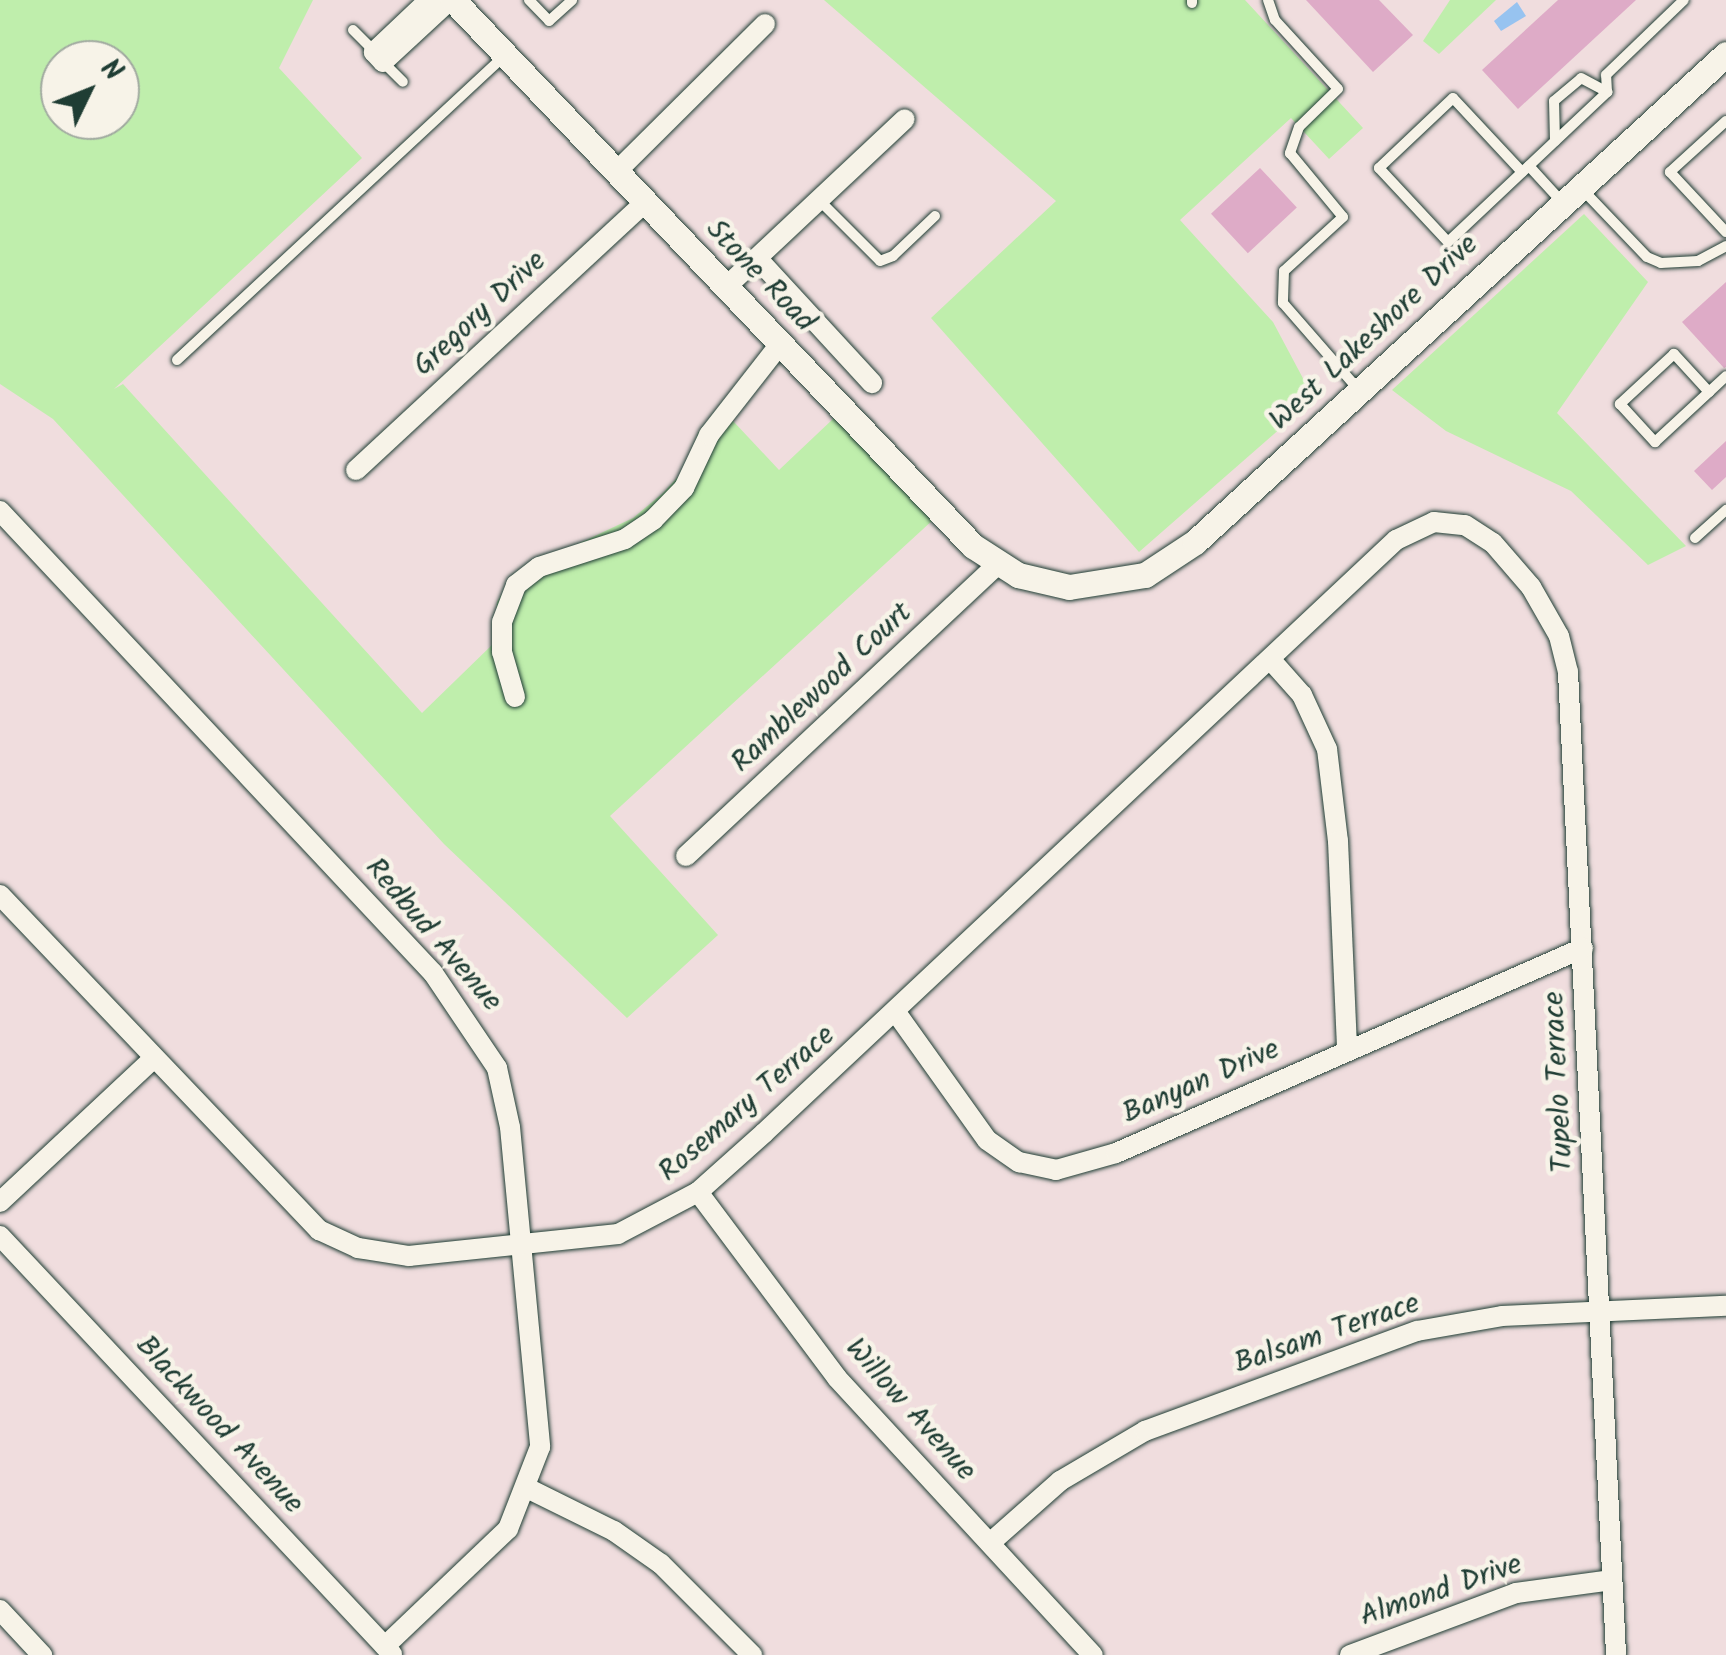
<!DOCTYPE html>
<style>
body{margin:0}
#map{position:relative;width:1726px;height:1655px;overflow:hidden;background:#f0ddde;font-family:Kalam,sans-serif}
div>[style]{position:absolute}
.green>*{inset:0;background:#bfeeac}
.water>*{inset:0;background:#97c3f0}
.building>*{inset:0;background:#deabc7;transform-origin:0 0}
.roads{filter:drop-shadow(0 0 2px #1f3d34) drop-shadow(0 0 2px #1f3d34)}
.service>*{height:10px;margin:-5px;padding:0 5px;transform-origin:5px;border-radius:5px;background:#f7f3e8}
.minor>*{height:20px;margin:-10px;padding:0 10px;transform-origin:10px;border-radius:10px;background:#f7f3e8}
.tertiary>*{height:25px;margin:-12.5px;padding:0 12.5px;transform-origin:12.5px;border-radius:12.5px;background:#f7f3e8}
span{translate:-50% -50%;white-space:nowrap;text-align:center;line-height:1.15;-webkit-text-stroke:9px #f7f3e8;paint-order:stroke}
.street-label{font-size:30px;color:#1f3d34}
.north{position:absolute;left:40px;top:40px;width:100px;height:100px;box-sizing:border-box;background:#f7f3e8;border:2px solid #a1aaa0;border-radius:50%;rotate:47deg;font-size:28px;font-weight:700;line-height:40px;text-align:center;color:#1f3d34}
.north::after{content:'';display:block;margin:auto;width:35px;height:45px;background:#1f3d34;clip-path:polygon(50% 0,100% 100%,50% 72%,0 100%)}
</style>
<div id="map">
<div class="green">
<i style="clip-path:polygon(evenodd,0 0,313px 0,279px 68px,362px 158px,114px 389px,123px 384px,422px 713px,494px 643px,497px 602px,516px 573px,633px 518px,663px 493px,686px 468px,698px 433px,719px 406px,779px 470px,834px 418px,934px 519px,610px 816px,718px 935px,627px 1018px,444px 844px,53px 419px,0 384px,0 0,60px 60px,120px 60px,120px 120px,60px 120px,60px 60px)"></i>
<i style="clip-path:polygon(824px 0,1245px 0,1363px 128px,1329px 159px,1291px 118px,1180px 220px,1273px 322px,1314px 399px,1139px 552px,931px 318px,1056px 201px)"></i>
<i style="clip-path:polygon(1450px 0,1496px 0,1439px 54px,1423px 41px)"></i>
<i style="clip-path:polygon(1584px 214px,1648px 282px,1557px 413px,1686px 546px,1648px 565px,1571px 491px,1446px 431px,1392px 390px)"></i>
</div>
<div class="water">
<i style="clip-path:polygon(1517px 2px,1526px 16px,1501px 31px,1494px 21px)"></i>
</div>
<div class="building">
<i style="clip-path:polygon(1306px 0,1379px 0,1413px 35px,1373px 72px)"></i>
<i style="clip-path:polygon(1558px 0,1636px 0,1518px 109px,1482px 70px)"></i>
<i style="left:1260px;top:168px;width:54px;height:67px;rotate:47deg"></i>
<i style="clip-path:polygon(1726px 282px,1726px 367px,1724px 368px,1682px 322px)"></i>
<i style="clip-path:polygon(1726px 441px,1726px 477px,1712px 490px,1694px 471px)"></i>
</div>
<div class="roads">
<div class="service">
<i style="left:529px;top:0;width:29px;rotate:46deg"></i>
<i style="left:549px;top:21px;width:31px;rotate:-42deg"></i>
<i style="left:1268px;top:0;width:21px;rotate:71deg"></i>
<i style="left:1275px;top:20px;width:93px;rotate:47.6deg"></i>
<i style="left:1338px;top:89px;width:54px;rotate:135.7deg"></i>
<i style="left:1299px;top:127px;width:28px;rotate:109deg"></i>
<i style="left:1290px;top:153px;width:83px;rotate:50.4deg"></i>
<i style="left:1343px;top:217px;width:80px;rotate:137.5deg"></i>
<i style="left:1284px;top:271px;width:32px;rotate:92deg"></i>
<i style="left:1283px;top:303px;width:116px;rotate:48.9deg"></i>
<i style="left:1192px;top:3px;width:3px;rotate:-90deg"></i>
<i style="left:353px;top:30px;width:30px;rotate:45deg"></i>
<i style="left:383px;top:62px;width:28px;rotate:45deg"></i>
<i style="left:1726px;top:121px;width:76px;rotate:137.7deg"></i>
<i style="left:1670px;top:172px;width:82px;rotate:47deg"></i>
<i style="left:1555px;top:141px;width:40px;rotate:-91.4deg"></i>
<i style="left:1554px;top:101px;width:35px;rotate:-40deg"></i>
<i style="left:1581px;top:78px;width:30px;rotate:28deg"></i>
<i style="left:1529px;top:166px;width:49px;rotate:47.5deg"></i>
<i style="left:1522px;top:172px;width:101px;rotate:-133deg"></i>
<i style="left:1453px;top:98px;width:102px;rotate:136.6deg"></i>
<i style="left:1379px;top:168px;width:101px;rotate:47deg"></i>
<i style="left:1448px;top:242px;width:219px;rotate:-43.3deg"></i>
<i style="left:1607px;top:92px;width:17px;rotate:-93deg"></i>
<i style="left:1606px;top:75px;width:108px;rotate:-43.9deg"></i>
<i style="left:1581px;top:188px;width:95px;rotate:46.3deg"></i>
<i style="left:1647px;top:257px;width:15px;rotate:23deg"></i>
<i style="left:1661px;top:263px;width:37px;rotate:-3deg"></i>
<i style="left:1698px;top:261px;width:32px;rotate:-28deg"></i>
<i style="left:819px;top:200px;width:86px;rotate:45deg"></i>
<i style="left:880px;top:261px;width:14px;rotate:-21deg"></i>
<i style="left:893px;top:256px;width:58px;rotate:-43.6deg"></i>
<i style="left:177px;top:360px;width:448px;rotate:-42.9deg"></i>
<i style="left:1709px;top:392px;width:52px;rotate:-132.6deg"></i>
<i style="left:1674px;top:354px;width:74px;rotate:137.2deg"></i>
<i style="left:1620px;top:404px;width:52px;rotate:47.4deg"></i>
<i style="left:1655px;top:442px;width:74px;rotate:-42.8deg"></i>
<i style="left:1709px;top:392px;width:23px;rotate:-43deg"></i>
<i style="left:1695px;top:538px;width:42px;rotate:-42.1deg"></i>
</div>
<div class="minor">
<i style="left:429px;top:0;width:76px;rotate:136.6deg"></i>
<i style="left:374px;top:52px;width:13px;rotate:48deg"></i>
<i style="left:383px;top:62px;width:91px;rotate:-42.8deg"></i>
<i style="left:616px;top:172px;width:210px;rotate:-44.8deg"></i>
<i style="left:757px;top:258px;width:170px;rotate:47.4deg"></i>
<i style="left:726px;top:287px;width:245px;rotate:-43.2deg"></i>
<i style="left:356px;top:470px;width:394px;rotate:-42.8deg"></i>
<i style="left:0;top:511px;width:633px;rotate:46.86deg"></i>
<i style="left:433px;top:973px;width:115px;rotate:56deg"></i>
<i style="left:497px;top:1068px;width:60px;rotate:77.6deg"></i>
<i style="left:510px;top:1127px;width:321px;rotate:84.6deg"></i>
<i style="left:540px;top:1447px;width:88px;rotate:111.3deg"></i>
<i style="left:508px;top:1529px;width:170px;rotate:136.4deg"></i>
<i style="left:1270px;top:659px;width:48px;rotate:48.4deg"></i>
<i style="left:1302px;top:695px;width:60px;rotate:65.2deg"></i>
<i style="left:1327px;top:749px;width:93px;rotate:83.2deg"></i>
<i style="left:1338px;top:841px;width:208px;rotate:87.5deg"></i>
<i style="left:515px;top:697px;width:47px;rotate:-106.1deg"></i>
<i style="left:502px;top:652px;width:30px;rotate:-90deg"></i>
<i style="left:502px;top:622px;width:40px;rotate:-69deg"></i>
<i style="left:516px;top:585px;width:29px;rotate:-38deg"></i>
<i style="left:539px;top:567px;width:90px;rotate:-18deg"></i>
<i style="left:625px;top:539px;width:34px;rotate:-34deg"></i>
<i style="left:653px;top:520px;width:45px;rotate:-45.9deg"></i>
<i style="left:684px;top:488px;width:59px;rotate:-64.7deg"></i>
<i style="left:709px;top:435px;width:115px;rotate:-52deg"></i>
<i style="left:686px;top:856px;width:427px;rotate:-43.1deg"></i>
<i style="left:0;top:895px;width:463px;rotate:46.4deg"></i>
<i style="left:319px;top:1230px;width:43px;rotate:24.8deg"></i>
<i style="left:358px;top:1248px;width:52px;rotate:8.9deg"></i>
<i style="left:409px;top:1256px;width:210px;rotate:-6deg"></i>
<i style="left:618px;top:1234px;width:90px;rotate:-27.7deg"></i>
<i style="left:698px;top:1192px;width:89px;rotate:-41.8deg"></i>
<i style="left:764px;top:1133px;width:867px;rotate:-43.18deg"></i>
<i style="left:1396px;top:540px;width:42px;rotate:-25.3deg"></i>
<i style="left:1434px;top:522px;width:31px;rotate:6deg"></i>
<i style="left:1465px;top:525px;width:33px;rotate:33deg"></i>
<i style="left:1493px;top:543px;width:58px;rotate:49.2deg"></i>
<i style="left:1531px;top:587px;width:56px;rotate:60.3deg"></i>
<i style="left:1559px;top:636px;width:37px;rotate:76deg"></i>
<i style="left:1568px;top:672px;width:984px;rotate:87.2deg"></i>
<i style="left:895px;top:1011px;width:158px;rotate:54.5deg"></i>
<i style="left:987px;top:1140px;width:39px;rotate:35deg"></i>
<i style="left:1019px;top:1162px;width:38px;rotate:12deg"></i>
<i style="left:1056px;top:1170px;width:62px;rotate:-15.8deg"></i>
<i style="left:1116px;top:1153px;width:510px;rotate:-23.7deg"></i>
<i style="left:698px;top:1192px;width:232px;rotate:53.2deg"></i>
<i style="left:837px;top:1378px;width:377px;rotate:47.3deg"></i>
<i style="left:0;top:1202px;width:209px;rotate:-43.1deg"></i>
<i style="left:0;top:1236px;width:573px;rotate:46.84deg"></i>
<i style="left:529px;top:1489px;width:95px;rotate:26.3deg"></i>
<i style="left:614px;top:1531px;width:57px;rotate:35.1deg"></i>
<i style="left:661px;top:1564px;width:129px;rotate:45deg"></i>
<i style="left:990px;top:1543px;width:94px;rotate:-41.5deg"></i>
<i style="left:1060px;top:1481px;width:99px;rotate:-30.5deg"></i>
<i style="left:1145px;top:1431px;width:290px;rotate:-20.2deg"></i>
<i style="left:1417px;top:1331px;width:86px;rotate:-10deg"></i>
<i style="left:1502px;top:1316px;width:224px;rotate:-2.6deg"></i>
<i style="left:0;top:1610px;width:62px;rotate:47deg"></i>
<i style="left:1350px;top:1655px;width:177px;rotate:-20.5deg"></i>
<i style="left:1516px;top:1593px;width:97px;rotate:-7.7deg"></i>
</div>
<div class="tertiary">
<i style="left:453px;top:0;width:754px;rotate:46.4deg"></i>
<i style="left:973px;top:546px;width:54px;rotate:32.8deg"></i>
<i style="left:1018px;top:575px;width:52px;rotate:13.2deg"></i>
<i style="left:1069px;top:587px;width:77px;rotate:-9deg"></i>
<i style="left:1145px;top:575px;width:60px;rotate:-33.4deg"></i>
<i style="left:1195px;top:542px;width:721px;rotate:-42.58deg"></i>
</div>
</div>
<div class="street-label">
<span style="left:760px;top:276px;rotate:46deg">Stone Road</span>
<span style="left:480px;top:314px;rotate:-43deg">Gregory Drive</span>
<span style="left:1374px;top:333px;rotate:-43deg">West Lakeshore Drive</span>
<span style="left:822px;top:688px;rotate:-43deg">Ramblewood Court</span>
<span style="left:433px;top:935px;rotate:49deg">Redbud Avenue</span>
<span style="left:1201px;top:1082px;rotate:-24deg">Banyan Drive</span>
<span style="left:1559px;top:1082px;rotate:-93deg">Tupelo Terrace</span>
<span style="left:747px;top:1104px;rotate:-41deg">Rosemary Terrace</span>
<span style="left:1327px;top:1334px;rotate:-19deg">Balsam Terrace</span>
<span style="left:910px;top:1410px;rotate:48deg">Willow Avenue</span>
<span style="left:219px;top:1425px;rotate:47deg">Blackwood Avenue</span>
<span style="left:1441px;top:1591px;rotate:-19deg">Almond Drive</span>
</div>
<div class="north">N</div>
</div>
